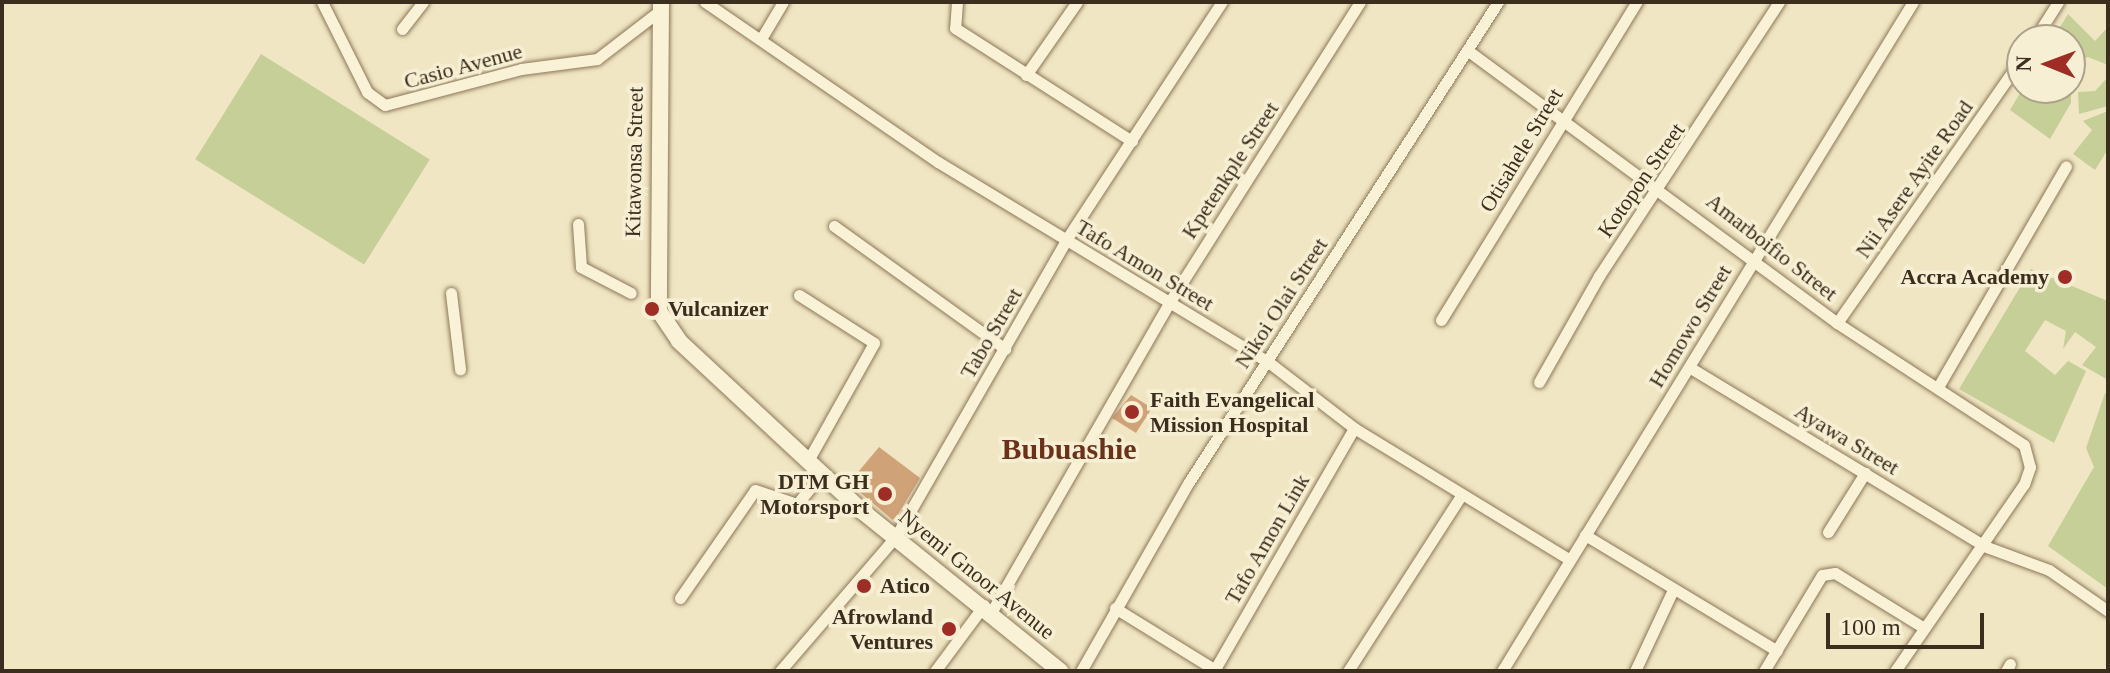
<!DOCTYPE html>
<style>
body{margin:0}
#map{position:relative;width:2110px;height:673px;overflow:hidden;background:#f0e6c3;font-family:"Times New Roman",serif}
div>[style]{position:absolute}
.green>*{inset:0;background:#c5cf97;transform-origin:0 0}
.building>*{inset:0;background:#d0a278}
.roads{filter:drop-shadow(0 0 2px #8c7759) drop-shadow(0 0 2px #8c7759)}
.street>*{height:11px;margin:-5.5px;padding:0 5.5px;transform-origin:5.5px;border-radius:5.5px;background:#faf2d7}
.secondary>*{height:16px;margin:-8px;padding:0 8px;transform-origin:8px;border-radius:8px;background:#faf2d7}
.dots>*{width:22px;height:22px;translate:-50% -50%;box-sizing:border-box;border:4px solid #f7efd3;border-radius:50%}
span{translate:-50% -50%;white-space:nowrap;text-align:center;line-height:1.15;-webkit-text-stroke:7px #f7efd3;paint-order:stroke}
.street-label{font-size:22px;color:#3b2e1e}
.poi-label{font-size:22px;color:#3b2e1e;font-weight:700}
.right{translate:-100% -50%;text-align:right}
.left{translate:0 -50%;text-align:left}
.district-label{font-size:30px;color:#6a311b;font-weight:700}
.frame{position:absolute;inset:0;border:4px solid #3b2e1e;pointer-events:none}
.north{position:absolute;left:2006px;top:24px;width:80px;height:80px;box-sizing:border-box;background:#f7efd3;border:2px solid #aca28b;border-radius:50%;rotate:271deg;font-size:22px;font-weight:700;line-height:32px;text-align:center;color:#3b2e1e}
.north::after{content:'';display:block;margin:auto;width:28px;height:36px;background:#9e2d26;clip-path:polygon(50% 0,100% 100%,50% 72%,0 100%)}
.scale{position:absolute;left:1826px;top:613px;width:158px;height:36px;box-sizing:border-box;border:4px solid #3b2e1e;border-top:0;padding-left:10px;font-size:24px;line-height:28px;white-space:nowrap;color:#3b2e1e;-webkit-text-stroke:6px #f7efd3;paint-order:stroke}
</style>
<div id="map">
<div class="green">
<i style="clip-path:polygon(2068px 14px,2095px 41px,2108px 27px,2108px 65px,2088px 57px,2070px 65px,2070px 40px,2052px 40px)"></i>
<i style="left:261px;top:54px;width:199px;height:124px;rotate:32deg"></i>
<i style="clip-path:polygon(2108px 77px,2108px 106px,2079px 114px,2078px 92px,2095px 91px)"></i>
<i style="clip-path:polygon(2071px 78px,2071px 103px,2050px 139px,2010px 110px,2023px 88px,2070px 88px)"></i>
<i style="clip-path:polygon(2108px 111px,2108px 149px,2095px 170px,2073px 154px,2092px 130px,2083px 121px)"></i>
<i style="clip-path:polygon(2031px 269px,2108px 301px,2108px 380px,2082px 365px,2096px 347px,2075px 332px,2063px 349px,2066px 331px,2045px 320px,2025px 351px,2055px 375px,2068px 361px,2086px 371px,2054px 443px,1959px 389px)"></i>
<i style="clip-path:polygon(2105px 393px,2108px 395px,2108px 589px,2048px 546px,2094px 467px,2086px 448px)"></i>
</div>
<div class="building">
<i style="clip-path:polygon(1131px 395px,1152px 408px,1136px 433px,1112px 418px)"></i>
<i style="clip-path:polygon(879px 447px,920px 478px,894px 521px,849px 483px)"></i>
</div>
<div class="roads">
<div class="street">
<i style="left:322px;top:2px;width:101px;rotate:63.4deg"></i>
<i style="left:367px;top:92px;width:22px;rotate:36deg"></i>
<i style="left:385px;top:105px;width:141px;rotate:-14.8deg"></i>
<i style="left:521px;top:69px;width:77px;rotate:-7.5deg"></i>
<i style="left:597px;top:59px;width:76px;rotate:-37.5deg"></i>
<i style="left:705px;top:2px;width:283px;rotate:34.5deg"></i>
<i style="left:938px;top:162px;width:385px;rotate:31.2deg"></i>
<i style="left:1267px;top:361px;width:110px;rotate:37.6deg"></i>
<i style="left:1354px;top:428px;width:250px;rotate:31.4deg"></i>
<i style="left:957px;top:2px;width:26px;rotate:94deg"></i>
<i style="left:955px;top:28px;width:210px;rotate:32.6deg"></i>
<i style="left:402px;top:29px;width:34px;rotate:-52deg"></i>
<i style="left:761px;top:39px;width:43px;rotate:-59.3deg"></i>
<i style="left:2034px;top:40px;width:45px;rotate:-57.7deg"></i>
<i style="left:1467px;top:50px;width:460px;rotate:36.4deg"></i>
<i style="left:1837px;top:323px;width:223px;rotate:33.1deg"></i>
<i style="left:2024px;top:445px;width:23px;rotate:75deg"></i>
<i style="left:2030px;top:467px;width:18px;rotate:109deg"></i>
<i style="left:2024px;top:484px;width:227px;rotate:124.6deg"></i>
<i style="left:1026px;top:75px;width:89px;rotate:-55.1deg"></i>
<i style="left:578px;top:224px;width:43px;rotate:86deg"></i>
<i style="left:581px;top:267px;width:56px;rotate:27.5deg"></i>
<i style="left:834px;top:226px;width:211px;rotate:35.7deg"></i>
<i style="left:451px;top:293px;width:77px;rotate:83.2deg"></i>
<i style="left:799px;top:295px;width:89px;rotate:32.6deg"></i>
<i style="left:874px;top:343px;width:133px;rotate:119.3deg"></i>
<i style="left:1441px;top:320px;width:374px;rotate:-58.4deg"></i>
<i style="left:1837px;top:323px;width:323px;rotate:-55.1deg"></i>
<i style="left:1689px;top:367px;width:345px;rotate:31.2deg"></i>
<i style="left:1984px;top:546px;width:69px;rotate:20.3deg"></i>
<i style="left:2049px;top:570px;width:72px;rotate:34.8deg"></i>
<i style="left:1539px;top:382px;width:122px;rotate:-60.5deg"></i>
<i style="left:1599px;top:276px;width:328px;rotate:-56.7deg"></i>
<i style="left:1938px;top:387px;width:255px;rotate:-59.9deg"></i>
<i style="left:1828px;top:532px;width:70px;rotate:-57.9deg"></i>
<i style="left:1585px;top:535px;width:224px;rotate:31.1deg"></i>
<i style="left:680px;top:598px;width:131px;rotate:-55.2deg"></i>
<i style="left:755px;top:490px;width:44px;rotate:18.4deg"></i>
<i style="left:797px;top:504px;width:41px;rotate:-50.9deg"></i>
<i style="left:1115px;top:608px;width:120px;rotate:31.7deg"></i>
<i style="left:992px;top:611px;width:355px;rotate:-60.1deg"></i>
<i style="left:1169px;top:303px;width:356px;rotate:-57.6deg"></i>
<i style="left:1215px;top:669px;width:278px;rotate:-60deg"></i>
<i style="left:780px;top:671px;width:178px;rotate:-49.3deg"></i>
<i style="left:896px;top:536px;width:341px;rotate:-60.1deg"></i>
<i style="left:1066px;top:240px;width:285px;rotate:-56.8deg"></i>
<i style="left:935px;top:671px;width:82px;rotate:-53.4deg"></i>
<i style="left:1081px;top:671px;width:218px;rotate:-60.3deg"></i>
<i style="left:1189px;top:482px;width:571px;rotate:-57.23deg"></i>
<i style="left:1348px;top:671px;width:207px;rotate:-57.2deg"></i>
<i style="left:1502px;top:671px;width:785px;rotate:-58.44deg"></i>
<i style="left:1635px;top:671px;width:89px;rotate:-64.9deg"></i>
<i style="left:1764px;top:671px;width:112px;rotate:-58.9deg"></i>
<i style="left:1822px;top:575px;width:13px;rotate:-9deg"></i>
<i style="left:1835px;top:573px;width:105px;rotate:31.7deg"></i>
<i style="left:2006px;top:671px;width:8px;rotate:-60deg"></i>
</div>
<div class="secondary">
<i style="left:661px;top:2px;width:309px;rotate:90.4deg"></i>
<i style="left:659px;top:311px;width:36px;rotate:56deg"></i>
<i style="left:679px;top:341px;width:250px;rotate:42.9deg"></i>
<i style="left:862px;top:511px;width:255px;rotate:38.9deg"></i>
</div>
</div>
<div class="dots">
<i style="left:2065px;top:277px;background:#9e2d26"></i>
<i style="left:652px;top:309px;background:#9e2d26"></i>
<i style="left:1132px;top:412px;background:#9e2d26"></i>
<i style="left:885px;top:494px;background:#9e2d26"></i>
<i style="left:864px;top:586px;background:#9e2d26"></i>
<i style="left:949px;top:629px;background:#9e2d26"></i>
</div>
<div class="street-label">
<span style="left:463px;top:66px;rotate:-15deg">Casio Avenue</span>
<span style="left:1521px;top:150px;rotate:-59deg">Otisahele Street</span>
<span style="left:634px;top:162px;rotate:-89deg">Kitawonsa Street</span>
<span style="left:1230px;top:170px;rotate:-57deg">Kpetenkple Street</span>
<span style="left:1914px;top:179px;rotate:-55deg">Nii Asere Ayite Road</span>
<span style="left:1641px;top:180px;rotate:-55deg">Kotopon Street</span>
<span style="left:1772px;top:247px;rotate:38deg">Amarboifio Street</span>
<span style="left:1145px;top:265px;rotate:31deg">Tafo Amon Street</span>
<span style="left:1281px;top:303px;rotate:-57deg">Nikoi Olai Street</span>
<span style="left:1690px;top:326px;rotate:-59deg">Homowo Street</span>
<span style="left:991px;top:333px;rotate:-60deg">Tabo Street</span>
<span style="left:1847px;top:439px;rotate:31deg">Ayawa Street</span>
<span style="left:1267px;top:539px;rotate:-60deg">Tafo Amon Link</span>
<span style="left:977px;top:574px;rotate:39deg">Nyemi Gnoor Avenue</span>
</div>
<div class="poi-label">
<span class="right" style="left:2049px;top:277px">Accra Academy</span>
<span class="left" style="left:668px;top:309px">Vulcanizer</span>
<span class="left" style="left:1150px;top:412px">Faith Evangelical<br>Mission Hospital</span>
<span class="right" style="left:869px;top:494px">DTM GH<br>Motorsport</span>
<span class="left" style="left:880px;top:586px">Atico</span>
<span class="right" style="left:933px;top:629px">Afrowland<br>Ventures</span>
</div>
<div class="district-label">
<span style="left:1069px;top:449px">Bubuashie</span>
</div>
<div class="frame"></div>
<div class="north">N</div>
<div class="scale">100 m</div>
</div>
